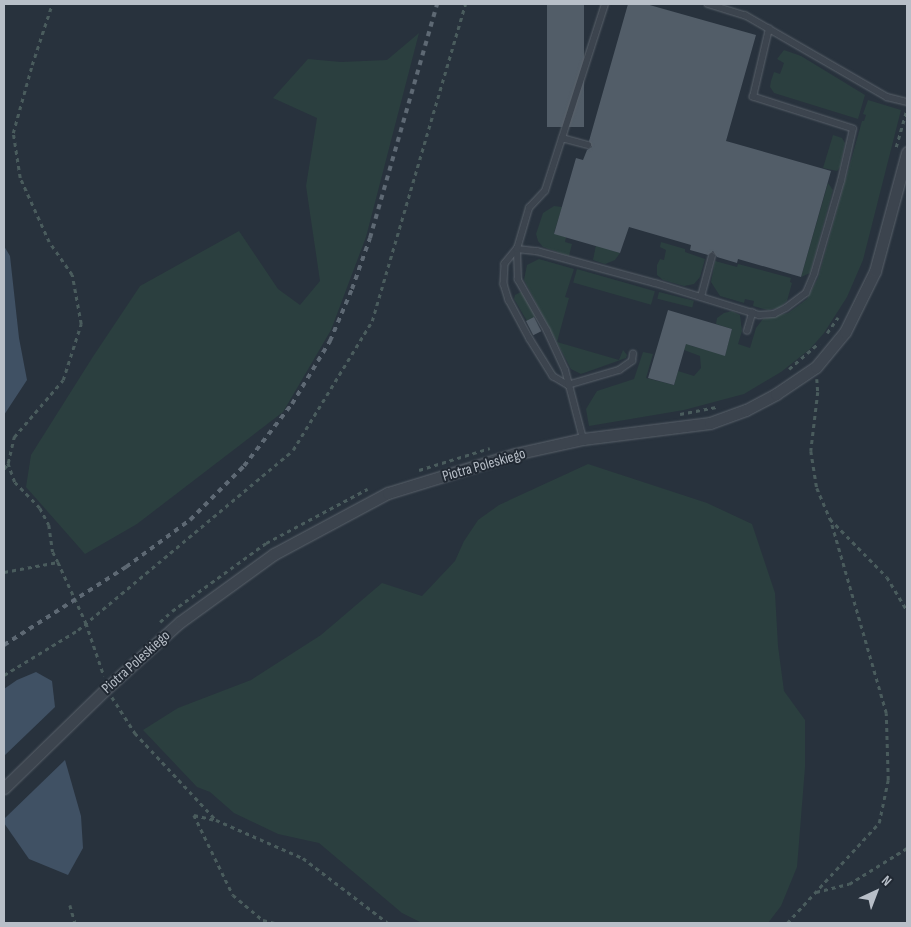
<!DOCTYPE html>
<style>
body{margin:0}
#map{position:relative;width:911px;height:927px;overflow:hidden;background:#28323d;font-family:"Sofia Sans Condensed",sans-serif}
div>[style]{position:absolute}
.green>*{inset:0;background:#2b3f3f;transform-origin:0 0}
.water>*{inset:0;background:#405164}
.building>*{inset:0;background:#525d68;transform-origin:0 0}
.path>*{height:2.5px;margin-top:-1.25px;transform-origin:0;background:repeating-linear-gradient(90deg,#4a5c5d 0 4px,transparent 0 8px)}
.roads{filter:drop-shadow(0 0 1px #5a626b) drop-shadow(0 0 1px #5a626b)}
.service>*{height:5.5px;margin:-2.75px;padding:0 2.75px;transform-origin:2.75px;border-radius:2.75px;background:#3c444e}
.minor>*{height:11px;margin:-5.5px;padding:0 5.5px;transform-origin:5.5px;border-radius:5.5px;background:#3c444e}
.rail>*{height:4px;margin-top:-2px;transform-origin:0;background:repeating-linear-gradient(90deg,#5e6974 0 5px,transparent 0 10px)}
span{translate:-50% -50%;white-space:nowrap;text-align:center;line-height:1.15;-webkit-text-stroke:4px #212933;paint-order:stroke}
.street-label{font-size:15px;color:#b8bfc8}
.frame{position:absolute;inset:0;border:5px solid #b8bfc8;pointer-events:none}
.north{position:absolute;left:851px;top:867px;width:50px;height:50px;-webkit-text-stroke:4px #212933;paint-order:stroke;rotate:43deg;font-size:14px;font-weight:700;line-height:20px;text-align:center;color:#b8bfc8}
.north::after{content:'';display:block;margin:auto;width:18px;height:22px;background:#b8bfc8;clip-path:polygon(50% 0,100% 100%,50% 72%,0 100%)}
</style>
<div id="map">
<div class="green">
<i style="clip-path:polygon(419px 33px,366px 237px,331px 330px,283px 412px,137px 524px,85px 554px,26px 487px,31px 455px,94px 355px,140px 286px,239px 231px,278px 289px,300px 305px,320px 281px,306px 186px,317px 118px,273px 98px,308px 59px,341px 62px,387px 60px)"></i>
<i style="clip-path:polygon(784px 50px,801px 56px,865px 95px,858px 119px,774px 93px,770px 87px,771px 81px,774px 72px,780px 74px,784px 63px,777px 59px)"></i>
<i style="clip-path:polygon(868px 100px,901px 110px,863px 260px,847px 297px,824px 333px,810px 349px,781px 372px,744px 394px,684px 410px,589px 426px,586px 409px,597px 391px,634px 379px,643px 352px,653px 354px,646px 378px,674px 385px,678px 371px,694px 376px,701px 368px,700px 356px,684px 350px,687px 341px,692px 346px,725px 355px,732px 329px,716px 324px,717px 318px,724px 313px,732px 311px,740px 315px,742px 331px,738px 344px,750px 348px,756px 328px,763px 319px,788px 313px,807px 299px,818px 278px,862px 121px,864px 121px,866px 115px,863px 114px)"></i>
<i style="clip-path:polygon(833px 135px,842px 138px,845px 143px,840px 167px,837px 171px,823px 168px)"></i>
<i style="clip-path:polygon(828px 183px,833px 190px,810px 273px,801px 277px)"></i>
<i style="clip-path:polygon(554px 206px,562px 207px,554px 233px,566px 237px,565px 242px,572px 244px,569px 256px,543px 247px,538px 241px,536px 234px,543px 213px)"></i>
<i style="clip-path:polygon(661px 242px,685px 249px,685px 252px,705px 259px,700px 277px,694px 284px,684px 286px,663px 280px,657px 275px,657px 265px,660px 259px,664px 260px,666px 250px,660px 247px)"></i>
<i style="clip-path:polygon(596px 245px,620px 253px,615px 260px,605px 264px,593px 260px)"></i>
<i style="clip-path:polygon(539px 259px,574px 269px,565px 297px,569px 298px,557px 342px,619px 360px,623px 350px,627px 355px,626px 358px,581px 374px,571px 369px,524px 280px,527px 265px)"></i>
<i style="clip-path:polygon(715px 261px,737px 267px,738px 264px,791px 278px,790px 282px,792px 283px,787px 301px,779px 308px,768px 310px,753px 306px,754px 301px,745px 299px,744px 303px,720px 296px,711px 282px)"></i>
<i style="left:577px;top:269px;width:81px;height:14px;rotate:16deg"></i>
<i style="clip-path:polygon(521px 292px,536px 316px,527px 321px,514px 299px,515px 295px)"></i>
<i style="left:659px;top:292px;width:36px;height:7px;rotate:14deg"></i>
<i style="clip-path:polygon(588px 464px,707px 503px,752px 524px,775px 593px,778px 646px,784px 691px,805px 720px,805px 767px,797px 867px,781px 906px,768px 923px,422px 923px,402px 913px,319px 843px,278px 834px,234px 813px,210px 792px,197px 787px,143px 730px,178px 708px,251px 680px,321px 635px,382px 583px,422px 596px,455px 561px,464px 541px,478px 520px,499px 505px)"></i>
</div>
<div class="water">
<i style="clip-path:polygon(4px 246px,10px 256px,19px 338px,27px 380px,4px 415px)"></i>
<i style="clip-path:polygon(36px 672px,52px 681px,55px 707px,4px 756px,4px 689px,17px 680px)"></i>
<i style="clip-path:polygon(65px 760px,81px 816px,83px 848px,68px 875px,29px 859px,4px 823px,4px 819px)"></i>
</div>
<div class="building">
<i style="left:547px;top:4px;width:37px;height:123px"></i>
<i style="clip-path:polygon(628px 4px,646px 4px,756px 35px,726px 141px,831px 171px,801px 277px,738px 259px,737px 263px,717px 257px,713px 251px,708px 255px,690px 250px,691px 245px,629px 227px,620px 253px,554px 234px,576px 158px,583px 160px,587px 150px,592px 147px,589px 141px)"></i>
<i style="clip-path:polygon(668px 310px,732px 329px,725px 356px,686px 344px,674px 385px,648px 378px)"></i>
<i style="left:534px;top:317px;width:16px;height:9px;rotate:63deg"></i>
</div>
<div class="path">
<i style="left:896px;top:147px;width:37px;rotate:-74deg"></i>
<i style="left:827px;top:333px;width:19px;rotate:-55deg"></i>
<i style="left:789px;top:369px;width:40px;rotate:-41deg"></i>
<i style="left:817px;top:379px;width:13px;rotate:86deg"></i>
<i style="left:818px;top:392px;width:59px;rotate:96.8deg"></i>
<i style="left:811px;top:451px;width:37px;rotate:81deg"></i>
<i style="left:817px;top:488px;width:34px;rotate:67deg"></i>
<i style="left:830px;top:519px;width:81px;rotate:45.5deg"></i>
<i style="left:887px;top:577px;width:39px;rotate:59deg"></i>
<i style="left:680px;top:414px;width:37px;rotate:-11deg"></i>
<i style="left:8px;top:463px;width:20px;rotate:70deg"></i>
<i style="left:15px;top:482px;width:36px;rotate:46deg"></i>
<i style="left:40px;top:508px;width:19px;rotate:62deg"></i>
<i style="left:49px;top:525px;width:27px;rotate:82deg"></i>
<i style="left:53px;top:552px;width:11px;rotate:63deg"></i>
<i style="left:4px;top:469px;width:7px;rotate:-56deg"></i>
<i style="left:8px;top:463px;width:27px;rotate:-77deg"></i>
<i style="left:14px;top:437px;width:75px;rotate:-49.3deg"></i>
<i style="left:63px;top:380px;width:59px;rotate:-72.2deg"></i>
<i style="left:81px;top:324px;width:50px;rotate:-100.4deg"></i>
<i style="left:72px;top:275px;width:40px;rotate:-124.9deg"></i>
<i style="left:49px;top:242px;width:70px;rotate:-114.4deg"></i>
<i style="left:20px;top:178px;width:46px;rotate:-98.8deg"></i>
<i style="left:13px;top:133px;width:71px;rotate:-74.4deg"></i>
<i style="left:32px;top:65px;width:64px;rotate:-71.8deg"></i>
<i style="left:419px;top:470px;width:74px;rotate:-17.2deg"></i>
<i style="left:4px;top:572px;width:55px;rotate:-10.5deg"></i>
<i style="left:58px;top:562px;width:67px;rotate:65.3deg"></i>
<i style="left:86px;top:623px;width:56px;rotate:71.2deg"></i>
<i style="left:160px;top:622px;width:16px;rotate:-43deg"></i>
<i style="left:172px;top:611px;width:116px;rotate:-35.9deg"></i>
<i style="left:266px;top:543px;width:115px;rotate:-28.1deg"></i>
<i style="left:4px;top:675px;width:87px;rotate:-31.3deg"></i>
<i style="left:78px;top:630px;width:280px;rotate:-39.9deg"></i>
<i style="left:293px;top:450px;width:151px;rotate:-58.5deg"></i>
<i style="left:372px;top:321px;width:330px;rotate:-73.6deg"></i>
<i style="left:112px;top:697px;width:43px;rotate:57.4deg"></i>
<i style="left:135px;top:733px;width:119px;rotate:47deg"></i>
<i style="left:216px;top:820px;width:95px;rotate:23.6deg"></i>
<i style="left:303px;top:858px;width:107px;rotate:37.4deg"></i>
<i style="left:194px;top:815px;width:89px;rotate:64deg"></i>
<i style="left:233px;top:895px;width:39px;rotate:40deg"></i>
<i style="left:263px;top:920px;width:12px;rotate:14deg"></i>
<i style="left:194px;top:815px;width:22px;rotate:13deg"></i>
<i style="left:816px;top:892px;width:34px;rotate:-14deg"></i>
<i style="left:849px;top:884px;width:68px;rotate:-31.8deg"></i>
<i style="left:70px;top:905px;width:19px;rotate:74deg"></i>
<i style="left:787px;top:923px;width:136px;rotate:-47.4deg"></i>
<i style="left:879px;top:823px;width:44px;rotate:-78.2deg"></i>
<i style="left:888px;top:780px;width:67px;rotate:-91.7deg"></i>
<i style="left:886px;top:713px;width:202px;rotate:-106.1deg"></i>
</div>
<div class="roads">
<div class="service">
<i style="left:708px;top:4px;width:39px;rotate:17deg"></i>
<i style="left:745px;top:15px;width:164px;rotate:30deg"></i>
<i style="left:887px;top:97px;width:21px;rotate:14deg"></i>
<i style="left:562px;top:138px;width:27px;rotate:15deg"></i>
<i style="left:517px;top:249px;width:20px;rotate:6deg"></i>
<i style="left:537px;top:251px;width:122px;rotate:15.2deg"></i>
<i style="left:655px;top:283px;width:109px;rotate:17.1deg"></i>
<i style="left:759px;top:315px;width:15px;rotate:-4deg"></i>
<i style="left:774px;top:314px;width:13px;rotate:-27deg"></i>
<i style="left:786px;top:308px;width:25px;rotate:-37deg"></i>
<i style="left:806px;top:293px;width:21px;rotate:-67deg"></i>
<i style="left:814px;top:274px;width:97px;rotate:-73.8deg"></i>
<i style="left:841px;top:181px;width:53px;rotate:-77deg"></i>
<i style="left:853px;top:129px;width:105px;rotate:-162.3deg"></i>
<i style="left:753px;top:97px;width:70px;rotate:-76.8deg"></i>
<i style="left:517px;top:249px;width:19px;rotate:129deg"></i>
<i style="left:505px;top:264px;width:20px;rotate:93deg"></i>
<i style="left:504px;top:284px;width:17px;rotate:73deg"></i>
<i style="left:509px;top:300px;width:44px;rotate:61.7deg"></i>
<i style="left:530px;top:339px;width:44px;rotate:58.1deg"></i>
<i style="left:553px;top:376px;width:17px;rotate:31deg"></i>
<i style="left:568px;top:385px;width:53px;rotate:-16.4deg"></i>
<i style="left:619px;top:370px;width:16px;rotate:-35deg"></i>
<i style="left:632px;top:361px;width:7px;rotate:-82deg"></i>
<i style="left:701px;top:297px;width:42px;rotate:-75deg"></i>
<i style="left:747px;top:331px;width:19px;rotate:-74deg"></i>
<i style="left:583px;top:439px;width:71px;rotate:-104.6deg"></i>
<i style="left:565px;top:370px;width:43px;rotate:-114.8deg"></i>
<i style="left:547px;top:331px;width:59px;rotate:-119.6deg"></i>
<i style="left:518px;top:280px;width:31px;rotate:-92deg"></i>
<i style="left:517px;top:249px;width:43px;rotate:-73.7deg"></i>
<i style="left:529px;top:208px;width:23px;rotate:-47deg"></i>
<i style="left:545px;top:191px;width:196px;rotate:-72.2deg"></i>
</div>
<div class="minor">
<i style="left:4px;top:788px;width:145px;rotate:-44.2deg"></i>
<i style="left:108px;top:687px;width:97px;rotate:-42.1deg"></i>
<i style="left:180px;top:622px;width:116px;rotate:-35.9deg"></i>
<i style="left:274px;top:554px;width:129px;rotate:-28.2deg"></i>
<i style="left:388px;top:493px;width:133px;rotate:-17.1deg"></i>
<i style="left:515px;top:454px;width:70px;rotate:-12.4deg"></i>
<i style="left:583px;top:439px;width:128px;rotate:-7.2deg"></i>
<i style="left:710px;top:423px;width:38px;rotate:-20deg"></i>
<i style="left:746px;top:410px;width:34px;rotate:-28deg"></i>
<i style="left:776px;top:394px;width:48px;rotate:-34deg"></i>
<i style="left:816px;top:367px;width:45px;rotate:-50.4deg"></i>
<i style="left:845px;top:332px;width:68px;rotate:-63.8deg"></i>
<i style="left:875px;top:271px;width:123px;rotate:-74.9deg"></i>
</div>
</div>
<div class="rail">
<i style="left:4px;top:645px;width:145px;rotate:-32.6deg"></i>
<i style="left:126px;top:567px;width:79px;rotate:-36.3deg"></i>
<i style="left:190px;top:520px;width:76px;rotate:-45deg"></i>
<i style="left:244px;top:466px;width:78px;rotate:-52.3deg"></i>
<i style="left:292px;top:404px;width:74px;rotate:-58.9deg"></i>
<i style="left:330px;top:341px;width:56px;rotate:-67.1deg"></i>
<i style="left:352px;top:289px;width:54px;rotate:-70.6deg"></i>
<i style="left:370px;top:238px;width:243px;rotate:-74deg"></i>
</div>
<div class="street-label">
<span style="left:484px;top:465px;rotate:-16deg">Piotra Poleskiego</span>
<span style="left:136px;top:662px;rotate:-42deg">Piotra Poleskiego</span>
</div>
<div class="frame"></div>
<div class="north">N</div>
</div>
